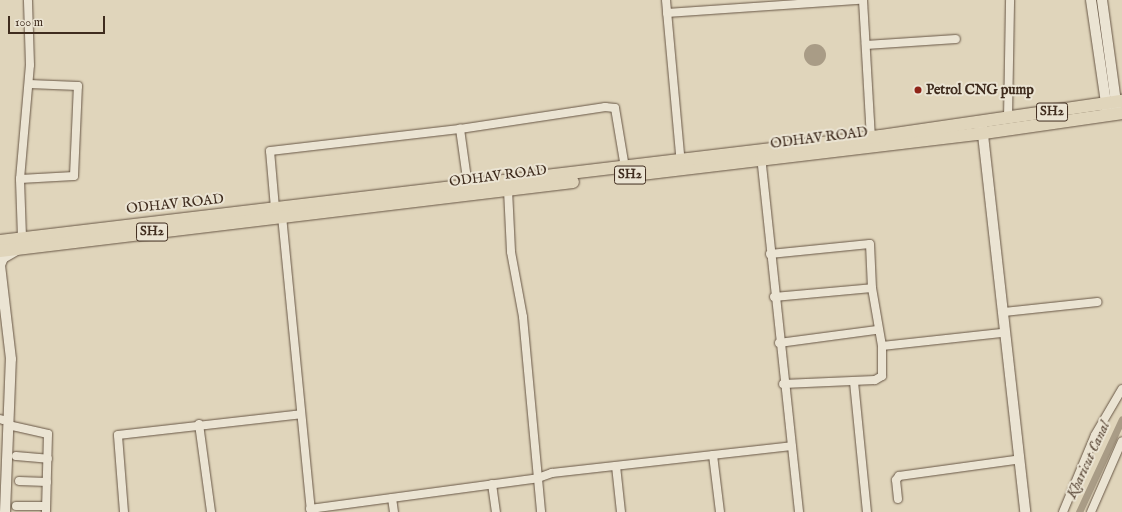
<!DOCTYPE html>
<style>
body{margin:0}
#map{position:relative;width:1122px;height:512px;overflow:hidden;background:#e0d5bb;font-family:"IM FELL English",serif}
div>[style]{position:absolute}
.water>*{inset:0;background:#a99c86}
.round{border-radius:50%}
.canal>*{height:7px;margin:-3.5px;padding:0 3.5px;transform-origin:3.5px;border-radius:3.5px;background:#a99c86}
.roads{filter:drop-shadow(0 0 1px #675645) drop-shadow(0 0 1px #675645)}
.minor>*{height:8px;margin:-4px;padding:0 4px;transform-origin:4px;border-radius:4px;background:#ebe4d3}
.tertiary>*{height:10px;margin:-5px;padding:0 5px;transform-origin:5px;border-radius:5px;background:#ebe4d3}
.primary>*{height:12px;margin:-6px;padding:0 6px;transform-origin:6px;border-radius:6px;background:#e0d5bb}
.dots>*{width:11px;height:11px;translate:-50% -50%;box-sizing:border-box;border:2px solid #ebe4d3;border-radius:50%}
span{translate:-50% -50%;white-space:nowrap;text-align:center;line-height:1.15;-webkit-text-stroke:4px #ebe4d3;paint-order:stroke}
.shield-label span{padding:1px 3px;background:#ebe4d3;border:1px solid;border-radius:3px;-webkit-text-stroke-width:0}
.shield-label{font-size:13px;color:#3f2c1e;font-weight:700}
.poi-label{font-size:14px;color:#3f2c1e;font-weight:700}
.left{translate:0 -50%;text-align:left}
.street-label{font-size:14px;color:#3f2c1e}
.water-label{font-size:15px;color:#5a4838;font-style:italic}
.scale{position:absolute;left:8px;top:16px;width:97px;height:18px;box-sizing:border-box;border:2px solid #3f2c1e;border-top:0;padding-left:5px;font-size:12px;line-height:14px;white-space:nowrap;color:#3f2c1e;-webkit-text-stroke:3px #ebe4d3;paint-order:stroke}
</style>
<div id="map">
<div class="water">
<i class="round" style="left:804px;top:44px;width:22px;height:22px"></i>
</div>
<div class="canal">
<i style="left:1079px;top:512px;width:102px;rotate:-65.2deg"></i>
</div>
<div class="roads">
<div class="minor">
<i style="left:666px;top:0;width:166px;rotate:84.8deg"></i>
<i style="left:863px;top:0;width:137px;rotate:86.7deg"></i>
<i style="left:667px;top:13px;width:193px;rotate:-3.9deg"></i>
<i style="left:866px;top:45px;width:90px;rotate:-3.8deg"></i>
<i style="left:1008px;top:118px;width:118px;rotate:-89deg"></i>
<i style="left:761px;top:156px;width:358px;rotate:83.9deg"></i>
<i style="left:20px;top:179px;width:54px;rotate:-3.2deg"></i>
<i style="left:74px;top:176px;width:90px;rotate:-87.5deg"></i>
<i style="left:78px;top:86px;width:49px;rotate:-177.7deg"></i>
<i style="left:468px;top:186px;width:58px;rotate:-98deg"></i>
<i style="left:460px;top:129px;width:147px;rotate:-8.6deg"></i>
<i style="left:605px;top:107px;width:10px;rotate:6deg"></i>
<i style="left:615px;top:108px;width:61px;rotate:80.5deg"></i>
<i style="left:508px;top:190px;width:62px;rotate:87.2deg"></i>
<i style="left:511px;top:252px;width:66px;rotate:79.5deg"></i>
<i style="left:523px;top:317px;width:196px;rotate:84.7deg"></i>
<i style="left:275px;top:208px;width:57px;rotate:-95deg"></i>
<i style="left:270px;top:151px;width:191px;rotate:-6.6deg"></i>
<i style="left:282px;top:216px;width:297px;rotate:84.4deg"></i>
<i style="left:22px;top:237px;width:58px;rotate:-92deg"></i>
<i style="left:20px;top:179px;width:114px;rotate:-85deg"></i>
<i style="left:30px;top:65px;width:65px;rotate:-91.8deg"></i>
<i style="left:770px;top:254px;width:100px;rotate:-5.7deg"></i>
<i style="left:870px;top:244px;width:44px;rotate:87.4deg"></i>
<i style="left:774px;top:297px;width:98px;rotate:-5.2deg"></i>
<i style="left:872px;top:288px;width:59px;rotate:80.2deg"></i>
<i style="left:882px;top:346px;width:30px;rotate:90deg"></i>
<i style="left:882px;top:376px;width:8px;rotate:150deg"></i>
<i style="left:875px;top:380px;width:92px;rotate:177.5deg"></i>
<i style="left:1004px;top:312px;width:94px;rotate:-6.1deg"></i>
<i style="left:779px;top:343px;width:99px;rotate:-7.6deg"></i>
<i style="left:882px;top:346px;width:120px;rotate:-6.2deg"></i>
<i style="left:854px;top:382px;width:131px;rotate:84.3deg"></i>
<i style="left:0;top:419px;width:3px;rotate:18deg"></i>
<i style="left:199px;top:424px;width:89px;rotate:82.2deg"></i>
<i style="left:8px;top:425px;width:41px;rotate:12.7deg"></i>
<i style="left:48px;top:434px;width:78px;rotate:91.5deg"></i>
<i style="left:713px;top:455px;width:57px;rotate:83deg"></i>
<i style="left:16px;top:456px;width:32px;rotate:5deg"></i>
<i style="left:616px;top:466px;width:46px;rotate:83.8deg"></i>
<i style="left:19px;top:481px;width:28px;rotate:2deg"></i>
<i style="left:492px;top:484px;width:28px;rotate:82deg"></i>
<i style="left:392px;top:498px;width:14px;rotate:82deg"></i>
<i style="left:898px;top:499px;width:19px;rotate:-96deg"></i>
<i style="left:896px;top:480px;width:5px;rotate:-53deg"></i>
<i style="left:899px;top:476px;width:117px;rotate:-7.9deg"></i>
<i style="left:16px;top:506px;width:30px"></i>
<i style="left:310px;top:509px;width:230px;rotate:-7.7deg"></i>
<i style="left:538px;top:478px;width:15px;rotate:-20deg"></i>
<i style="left:552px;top:473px;width:241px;rotate:-6.4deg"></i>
<i style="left:124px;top:512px;width:77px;rotate:-94.5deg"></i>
<i style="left:118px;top:435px;width:184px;rotate:-6.5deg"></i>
<i style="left:1063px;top:512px;width:83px;rotate:-67.4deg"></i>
<i style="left:1095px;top:435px;width:53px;rotate:-59.6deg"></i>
<i style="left:1091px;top:512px;width:77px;rotate:-66.4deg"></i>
</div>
<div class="tertiary">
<i style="left:1091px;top:0;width:111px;rotate:81.7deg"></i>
<i style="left:1102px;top:0;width:110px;rotate:82.2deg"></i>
<i style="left:982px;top:126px;width:388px;rotate:83.6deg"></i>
<i style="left:5px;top:512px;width:153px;rotate:-87.8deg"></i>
<i style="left:11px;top:359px;width:95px;rotate:-96.7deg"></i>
<i style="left:0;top:265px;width:8px;rotate:-67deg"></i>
<i style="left:3px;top:258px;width:16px;rotate:-30deg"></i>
</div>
<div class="primary">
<i style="left:633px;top:175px;width:346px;rotate:-6.8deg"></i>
<i style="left:977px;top:134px;width:147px;rotate:-8.2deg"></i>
<i style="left:0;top:241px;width:887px;rotate:-6.8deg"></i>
<i style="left:881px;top:136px;width:244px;rotate:-8.3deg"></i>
<i style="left:0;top:251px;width:577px;rotate:-6.87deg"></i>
</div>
</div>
<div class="dots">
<i style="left:918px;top:90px;background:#8f2418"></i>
</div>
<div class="shield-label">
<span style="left:1052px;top:112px">SH2</span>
<span style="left:630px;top:175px">SH2</span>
<span style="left:152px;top:232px">SH2</span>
</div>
<div class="poi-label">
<span class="left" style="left:926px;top:90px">Petrol CNG pump</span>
</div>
<div class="street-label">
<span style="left:819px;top:138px;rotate:-7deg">ODHAV ROAD</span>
<span style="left:498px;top:176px;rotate:-7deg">ODHAV ROAD</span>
<span style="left:175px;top:204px;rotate:-6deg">ODHAV ROAD</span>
</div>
<div class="water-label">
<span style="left:1088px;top:460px;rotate:-65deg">Kharicut Canal</span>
</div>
<div class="scale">100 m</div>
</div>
